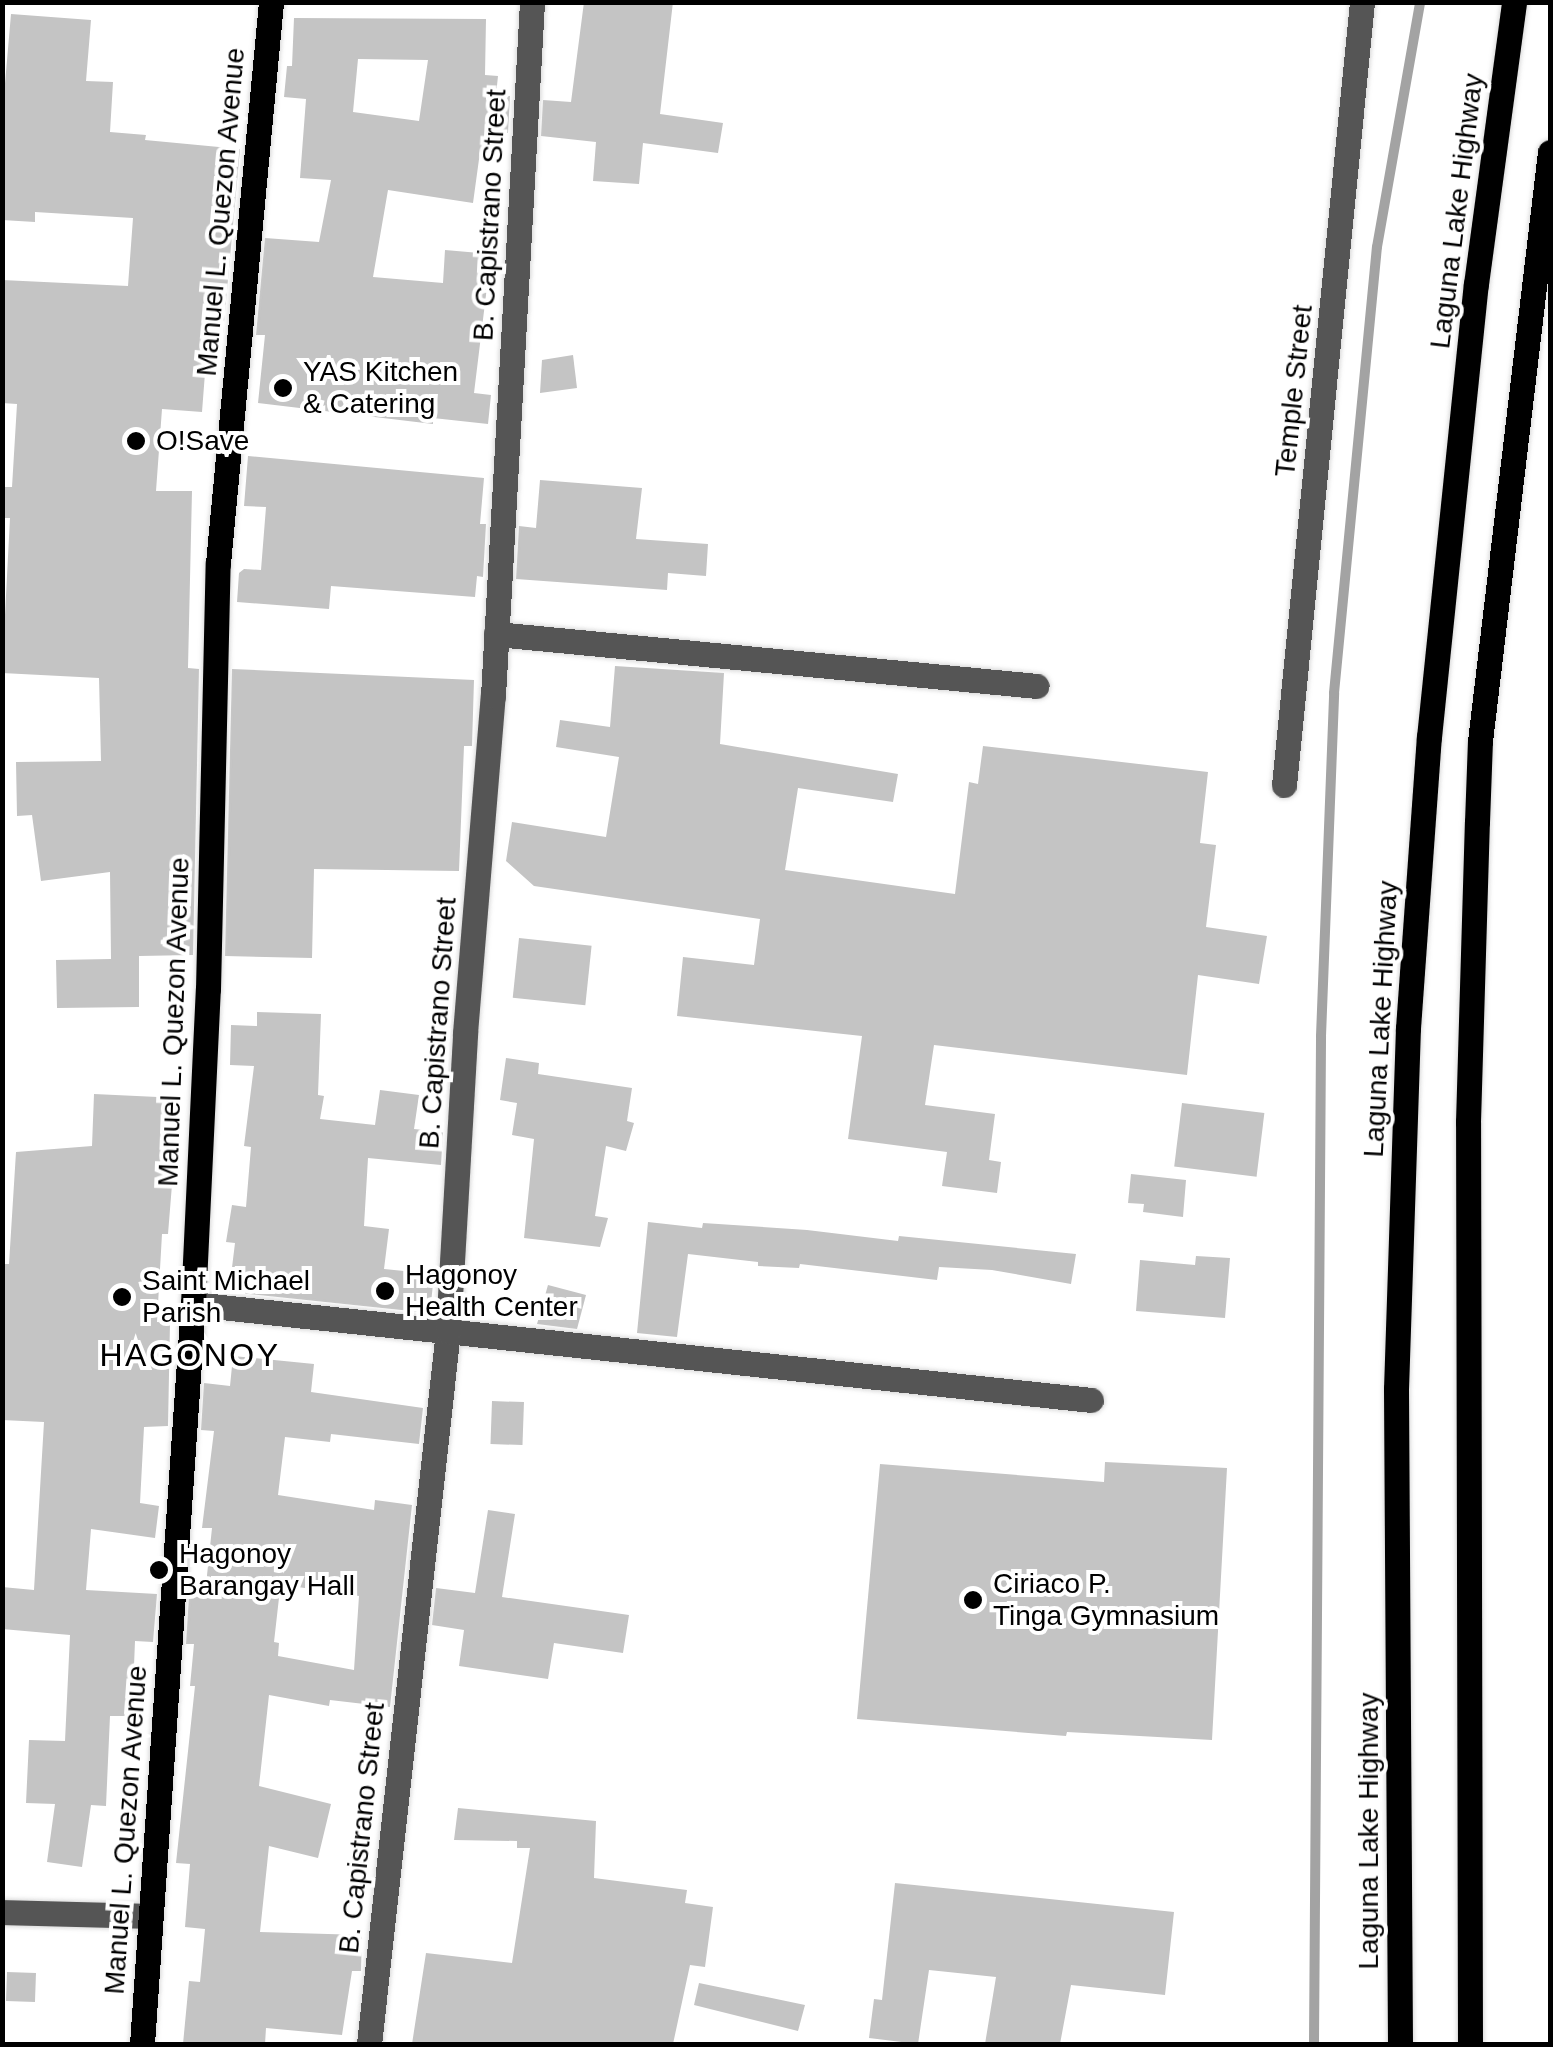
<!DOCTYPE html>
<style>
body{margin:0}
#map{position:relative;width:1553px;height:2047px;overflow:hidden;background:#fff;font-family:Arial,sans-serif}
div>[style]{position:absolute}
.stream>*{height:10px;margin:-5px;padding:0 5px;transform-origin:5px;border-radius:5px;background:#a3a3a3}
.building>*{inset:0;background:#c4c4c4;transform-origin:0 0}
.roads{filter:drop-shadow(0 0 2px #dbdbdb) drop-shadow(0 0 2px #dbdbdb)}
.minor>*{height:25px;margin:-12.5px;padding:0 12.5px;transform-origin:12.5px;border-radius:12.5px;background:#555}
.major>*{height:25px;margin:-12.5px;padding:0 12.5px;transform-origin:12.5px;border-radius:12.5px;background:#000}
.dots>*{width:28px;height:28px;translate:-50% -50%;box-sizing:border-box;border:5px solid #fff;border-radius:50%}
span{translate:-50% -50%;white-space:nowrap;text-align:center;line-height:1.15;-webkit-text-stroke:8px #fff;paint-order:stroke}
.street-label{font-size:28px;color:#000}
.poi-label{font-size:28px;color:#000}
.left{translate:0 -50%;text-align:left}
.quarter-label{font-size:32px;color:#000;letter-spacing:2.5px}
.frame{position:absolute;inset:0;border:5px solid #000;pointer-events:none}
</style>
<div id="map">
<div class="stream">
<i style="left:1314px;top:2044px;width:1008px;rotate:-89.6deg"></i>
<i style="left:1321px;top:1036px;width:343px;rotate:-87.8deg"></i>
<i style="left:1334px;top:693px;width:448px;rotate:-84.5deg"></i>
<i style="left:1377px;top:247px;width:249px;rotate:-80deg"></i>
</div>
<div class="building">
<i style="clip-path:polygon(584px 2px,673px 2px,660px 114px,723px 123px,718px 153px,643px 143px,639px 184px,593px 181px,596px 142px,541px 136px,543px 100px,571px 102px)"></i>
<i style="clip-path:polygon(11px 14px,91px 20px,86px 81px,113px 82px,110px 132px,146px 135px,145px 140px,240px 149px,223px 334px,208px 334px,202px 412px,162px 409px,156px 491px,192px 491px,188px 668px,199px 669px,193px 955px,139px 956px,139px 1007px,57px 1008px,56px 960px,111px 959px,110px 872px,41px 881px,32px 815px,17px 816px,16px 762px,101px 761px,99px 678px,2px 673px,10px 518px,2px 518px,2px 487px,12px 487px,17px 404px,2px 403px,2px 280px,128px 286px,133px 218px,35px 212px,35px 222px,2px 220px,2px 118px)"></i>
<i style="clip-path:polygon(evenodd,294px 18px,486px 19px,485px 75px,498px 76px,496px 95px,510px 96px,508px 133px,493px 131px,491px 153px,480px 152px,473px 203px,388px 190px,373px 277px,443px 283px,445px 250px,491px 254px,474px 393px,491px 395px,488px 424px,433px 418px,433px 424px,258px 403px,265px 335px,256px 335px,265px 238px,319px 242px,331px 180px,300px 178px,306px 99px,284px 97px,287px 66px,292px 66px,294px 18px,358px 59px,428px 60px,419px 121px,353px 112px,358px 59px)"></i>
<i style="clip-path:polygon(573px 355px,577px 388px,540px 393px,542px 360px)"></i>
<i style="clip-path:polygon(248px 456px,484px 478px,480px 524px,486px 524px,483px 577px,477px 576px,475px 597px,331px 586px,329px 609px,237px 602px,239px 573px,244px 569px,261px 570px,266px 507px,244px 506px)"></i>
<i style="clip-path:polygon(540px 480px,642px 488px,636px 539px,708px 544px,706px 576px,668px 573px,667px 590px,516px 579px,519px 526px,536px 528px)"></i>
<i style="clip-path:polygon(615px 666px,724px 673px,720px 744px,898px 774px,893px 802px,798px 788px,785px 870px,955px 894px,969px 782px,978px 784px,983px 746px,1208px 772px,1200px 843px,1216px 845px,1206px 927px,1267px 936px,1259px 984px,1198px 975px,1187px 1075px,934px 1045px,925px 1105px,995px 1114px,989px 1160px,1001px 1162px,997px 1193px,942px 1186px,947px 1152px,848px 1139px,862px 1036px,677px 1016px,683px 957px,754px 965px,760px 919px,534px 886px,506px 861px,512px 822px,606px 837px,619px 757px,556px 747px,560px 720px,610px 727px)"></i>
<i style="clip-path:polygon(232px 669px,474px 680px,472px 746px,464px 746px,459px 871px,314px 869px,312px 958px,225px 956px)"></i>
<i style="left:519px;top:938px;width:73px;height:60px;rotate:6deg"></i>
<i style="clip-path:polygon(257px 1012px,321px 1014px,318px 1095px,324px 1096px,320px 1119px,375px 1125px,380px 1090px,419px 1095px,414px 1129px,443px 1132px,441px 1165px,368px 1158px,364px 1226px,389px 1229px,384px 1269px,434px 1274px,430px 1313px,229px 1292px,235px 1243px,226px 1242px,232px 1205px,246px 1207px,251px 1147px,244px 1146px,254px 1066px,230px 1065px,231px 1025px,257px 1026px)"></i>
<i style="clip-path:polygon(506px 1058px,539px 1063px,538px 1074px,632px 1088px,627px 1121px,634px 1123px,626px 1151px,606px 1146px,595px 1216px,608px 1218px,600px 1247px,524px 1238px,534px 1139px,512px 1135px,517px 1103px,500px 1100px)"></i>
<i style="clip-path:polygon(94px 1094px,179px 1098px,168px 1234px,162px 1234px,157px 1322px,170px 1323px,168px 1426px,144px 1427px,140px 1503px,159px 1506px,155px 1538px,91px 1529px,86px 1590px,157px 1594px,153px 1642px,135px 1641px,132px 1716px,110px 1716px,106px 1806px,91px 1805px,82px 1867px,47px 1862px,55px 1804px,26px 1803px,29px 1740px,65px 1741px,70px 1635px,2px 1629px,2px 1587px,34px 1590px,44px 1422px,2px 1420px,2px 1264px,9px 1264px,16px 1152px,92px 1146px)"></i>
<i style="left:1182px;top:1103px;width:83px;height:64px;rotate:7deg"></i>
<i style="clip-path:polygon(1131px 1174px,1186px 1180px,1183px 1217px,1143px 1212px,1144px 1204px,1128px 1203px)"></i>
<i style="clip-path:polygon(648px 1222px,702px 1228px,703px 1223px,807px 1230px,898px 1241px,899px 1236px,1076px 1254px,1071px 1284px,992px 1270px,939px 1267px,937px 1280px,800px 1264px,799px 1268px,758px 1266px,758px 1262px,688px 1254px,677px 1337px,637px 1333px)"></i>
<i style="clip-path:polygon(1196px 1256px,1230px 1258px,1225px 1318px,1136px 1311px,1140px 1260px,1195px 1265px)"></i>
<i style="clip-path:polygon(548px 1285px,586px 1295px,577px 1329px,537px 1324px)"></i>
<i style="clip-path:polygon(evenodd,233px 1356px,314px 1364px,311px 1392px,423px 1408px,419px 1444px,331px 1434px,330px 1442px,285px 1437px,278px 1495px,374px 1510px,375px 1500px,412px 1505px,390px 1707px,330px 1700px,329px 1706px,269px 1695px,259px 1786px,331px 1804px,318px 1858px,269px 1846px,260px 1932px,362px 1935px,361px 1971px,352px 1971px,342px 2035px,266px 2028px,265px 2044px,183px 2044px,189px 1981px,200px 1982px,205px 1929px,185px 1927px,190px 1864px,176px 1863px,195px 1686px,190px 1686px,194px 1644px,186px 1644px,189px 1596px,205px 1594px,212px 1528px,202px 1528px,214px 1431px,201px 1430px,204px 1383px,230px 1386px,233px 1356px,291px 1586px,359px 1596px,354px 1670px,278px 1656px,279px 1643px,274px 1642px,280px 1589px,290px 1590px,291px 1586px)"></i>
<i style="left:492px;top:1401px;width:32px;height:43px;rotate:2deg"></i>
<i style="clip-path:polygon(1105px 1462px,1227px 1468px,1212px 1740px,1067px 1732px,1066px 1736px,857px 1719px,880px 1464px,1104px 1482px)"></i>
<i style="clip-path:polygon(488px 1510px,515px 1514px,502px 1597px,629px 1615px,623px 1653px,554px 1643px,548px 1679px,459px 1666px,464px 1630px,432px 1625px,436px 1588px,475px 1593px)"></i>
<i style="clip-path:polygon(458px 1808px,596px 1821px,594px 1878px,687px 1890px,685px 1903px,713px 1907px,705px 1967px,690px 1965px,673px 2044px,412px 2044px,426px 1953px,512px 1963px,530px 1848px,517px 1848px,517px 1841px,454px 1840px)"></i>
<i style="clip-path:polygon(895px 1883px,1174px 1912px,1165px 1995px,1071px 1985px,1060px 2044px,985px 2044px,996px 1977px,929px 1970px,918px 2044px,869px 2038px,874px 1999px,882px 2000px)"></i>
<i style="left:7px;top:1972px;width:29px;height:29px;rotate:2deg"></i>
<i style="clip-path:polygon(699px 1983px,805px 2005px,798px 2031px,694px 2005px)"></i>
</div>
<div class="roads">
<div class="minor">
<i style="left:496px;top:634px;width:543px;rotate:5.49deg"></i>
<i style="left:1284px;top:785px;width:787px;rotate:-84.31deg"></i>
<i style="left:193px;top:1304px;width:903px;rotate:6.1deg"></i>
<i style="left:2px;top:1912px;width:148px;rotate:1.5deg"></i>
<i style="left:369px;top:2044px;width:717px;rotate:-83.68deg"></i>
<i style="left:448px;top:1331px;width:298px;rotate:-86.7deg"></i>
<i style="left:465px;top:1033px;width:338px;rotate:-85.3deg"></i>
<i style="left:493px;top:696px;width:695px;rotate:-86.78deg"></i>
</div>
<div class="major">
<i style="left:142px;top:2044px;width:742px;rotate:-86.06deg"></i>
<i style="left:193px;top:1304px;width:315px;rotate:-87.3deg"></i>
<i style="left:208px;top:989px;width:426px;rotate:-88.7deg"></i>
<i style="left:218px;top:563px;width:563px;rotate:-84.6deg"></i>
<i style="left:1400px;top:2044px;width:655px;rotate:-90.35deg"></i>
<i style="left:1396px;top:1389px;width:361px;rotate:-88.1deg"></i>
<i style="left:1408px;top:1028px;width:292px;rotate:-85.9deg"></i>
<i style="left:1429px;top:737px;width:455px;rotate:-84.1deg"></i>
<i style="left:1476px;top:284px;width:285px;rotate:-82.3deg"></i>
<i style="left:1470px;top:2044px;width:922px;rotate:-90.12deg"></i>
<i style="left:1468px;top:1122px;width:300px;rotate:-88.3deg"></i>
<i style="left:1477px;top:822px;width:81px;rotate:-87.9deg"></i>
<i style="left:1480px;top:741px;width:593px;rotate:-83.22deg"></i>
</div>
</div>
<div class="dots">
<i style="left:283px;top:388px;background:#000"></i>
<i style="left:136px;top:441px;background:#000"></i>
<i style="left:385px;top:1291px;background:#000"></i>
<i style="left:122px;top:1297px;background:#000"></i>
<i style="left:159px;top:1570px;background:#000"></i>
<i style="left:973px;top:1600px;background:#000"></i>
</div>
<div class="street-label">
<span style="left:1457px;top:211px;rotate:-83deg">Laguna Lake Highway</span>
<span style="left:221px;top:212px;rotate:-85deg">Manuel L. Quezon Avenue</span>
<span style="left:490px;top:215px;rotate:-87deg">B. Capistrano Street</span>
<span style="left:1294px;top:391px;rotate:-84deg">Temple Street</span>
<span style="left:1381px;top:1019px;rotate:-87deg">Laguna Lake Highway</span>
<span style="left:174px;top:1022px;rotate:-88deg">Manuel L. Quezon Avenue</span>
<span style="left:438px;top:1023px;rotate:-86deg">B. Capistrano Street</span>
<span style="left:362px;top:1828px;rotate:-84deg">B. Capistrano Street</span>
<span style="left:126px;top:1830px;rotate:-86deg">Manuel L. Quezon Avenue</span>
<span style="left:1369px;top:1831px;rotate:-90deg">Laguna Lake Highway</span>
</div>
<div class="poi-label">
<span class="left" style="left:303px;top:388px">YAS Kitchen<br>&amp; Catering</span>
<span class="left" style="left:156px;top:441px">O!Save</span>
<span class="left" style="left:405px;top:1291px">Hagonoy<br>Health Center</span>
<span class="left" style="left:142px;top:1297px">Saint Michael<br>Parish</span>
<span class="left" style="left:179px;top:1570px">Hagonoy<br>Barangay Hall</span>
<span class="left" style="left:993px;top:1600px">Ciriaco P.<br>Tinga Gymnasium</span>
</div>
<div class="quarter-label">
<span style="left:190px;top:1355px">HAGONOY</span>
</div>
<div class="frame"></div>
</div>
